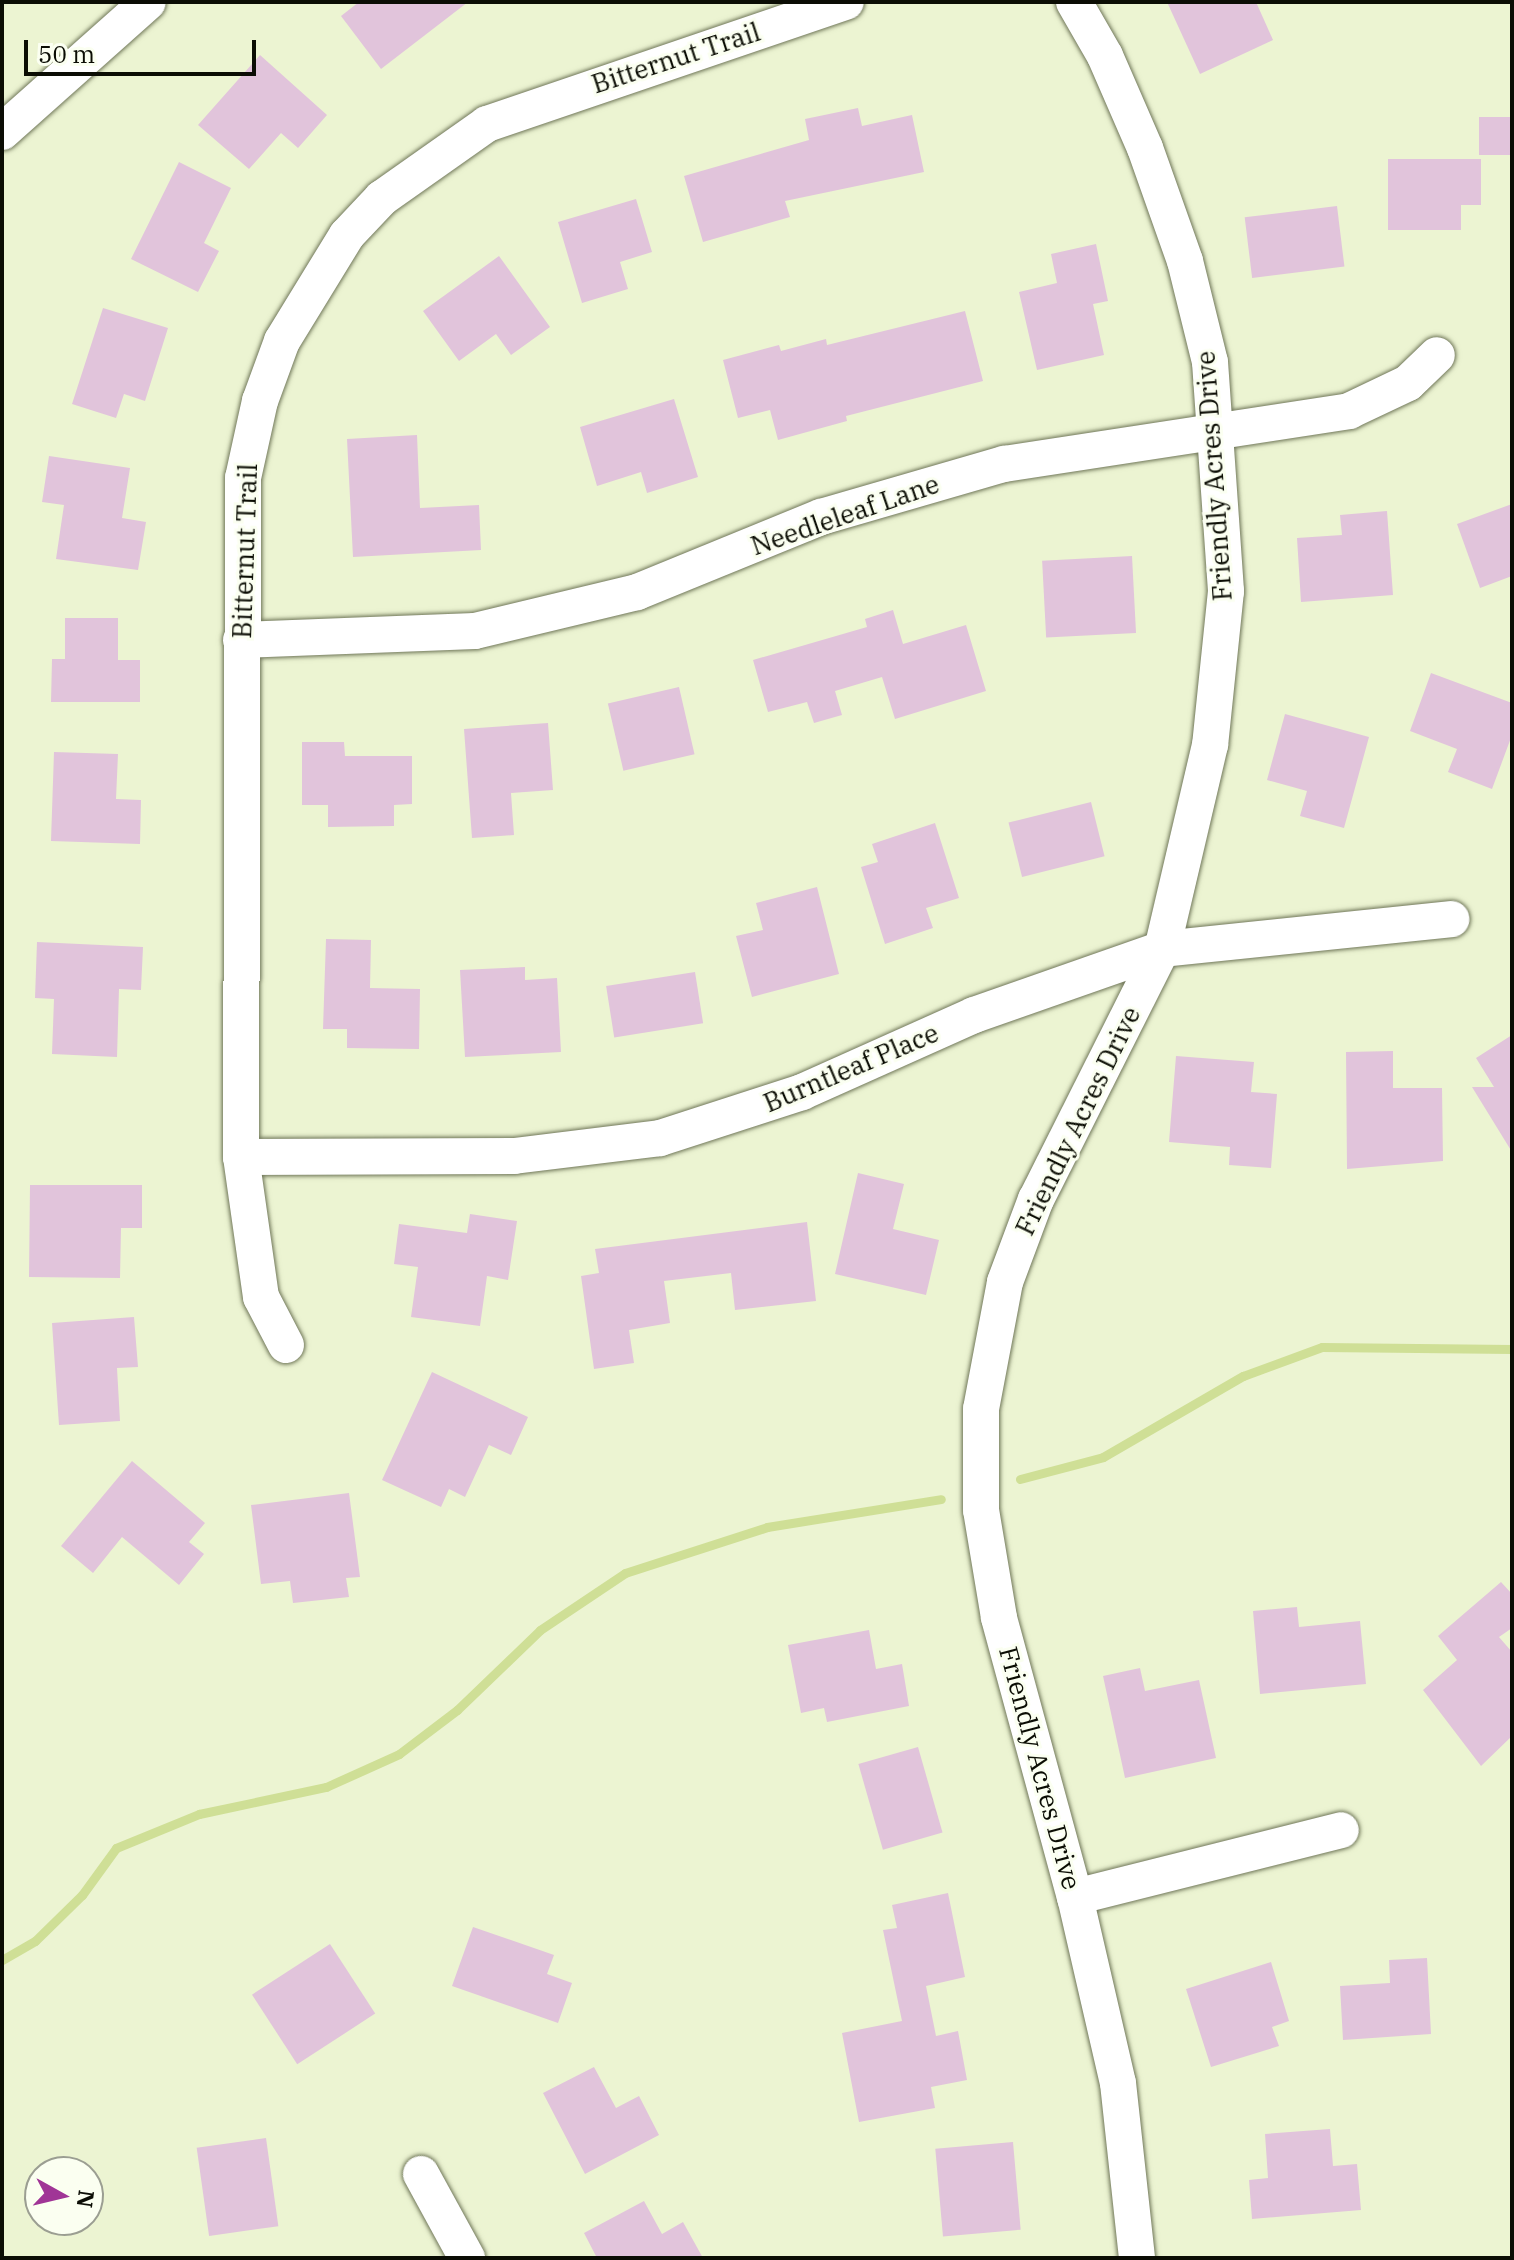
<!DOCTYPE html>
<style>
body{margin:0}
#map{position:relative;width:1514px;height:2260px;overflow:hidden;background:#ecf4d2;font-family:"IBM Plex Serif",serif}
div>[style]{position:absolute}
.stream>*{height:9px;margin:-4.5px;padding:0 4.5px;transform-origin:4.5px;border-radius:4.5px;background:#cfdf96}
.building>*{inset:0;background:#e1c4db;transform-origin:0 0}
.roads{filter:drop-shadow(0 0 2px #707759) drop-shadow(0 0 2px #707759)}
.minor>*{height:36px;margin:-18px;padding:0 18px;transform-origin:18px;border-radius:18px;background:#fff}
span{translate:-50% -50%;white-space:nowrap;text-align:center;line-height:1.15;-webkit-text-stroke:6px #fbfff1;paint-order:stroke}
.street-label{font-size:26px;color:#0b0d04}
.frame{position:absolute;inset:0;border:4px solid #0b0d04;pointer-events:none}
.north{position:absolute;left:24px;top:2156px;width:80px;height:80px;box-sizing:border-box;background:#fbfff1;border:2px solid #9b9e92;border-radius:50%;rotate:98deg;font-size:22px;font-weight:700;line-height:32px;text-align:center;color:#0b0d04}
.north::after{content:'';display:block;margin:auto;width:28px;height:36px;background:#a03596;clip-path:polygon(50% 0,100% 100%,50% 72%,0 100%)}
.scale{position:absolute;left:24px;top:40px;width:232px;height:36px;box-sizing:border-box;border:4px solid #0b0d04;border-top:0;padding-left:10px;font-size:24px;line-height:28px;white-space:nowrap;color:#0b0d04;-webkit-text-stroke:6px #fbfff1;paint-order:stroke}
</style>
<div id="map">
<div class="stream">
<i style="left:1020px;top:1479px;width:86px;rotate:-14.8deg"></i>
<i style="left:1103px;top:1457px;width:162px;rotate:-30.1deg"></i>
<i style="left:1243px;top:1376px;width:84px;rotate:-20.2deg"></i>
<i style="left:1322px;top:1347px;width:190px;rotate:0.6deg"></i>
<i style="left:2px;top:1960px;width:38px;rotate:-30deg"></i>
<i style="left:35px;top:1941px;width:66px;rotate:-44.4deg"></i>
<i style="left:82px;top:1895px;width:58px;rotate:-54.1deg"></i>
<i style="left:116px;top:1848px;width:90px;rotate:-22.3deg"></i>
<i style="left:199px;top:1814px;width:130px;rotate:-12deg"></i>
<i style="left:326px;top:1787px;width:80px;rotate:-24.3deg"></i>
<i style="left:399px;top:1754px;width:73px;rotate:-37.2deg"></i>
<i style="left:457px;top:1710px;width:115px;rotate:-43.9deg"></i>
<i style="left:540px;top:1630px;width:102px;rotate:-33.8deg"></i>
<i style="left:625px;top:1573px;width:149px;rotate:-17.9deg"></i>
<i style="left:767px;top:1527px;width:176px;rotate:-9.1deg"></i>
</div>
<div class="building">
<i style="clip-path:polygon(359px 2px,468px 2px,381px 69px,341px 16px)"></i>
<i style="clip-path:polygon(1167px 2px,1256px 2px,1273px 40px,1200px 74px)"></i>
<i style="clip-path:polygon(260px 55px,327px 115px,298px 148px,281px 133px,249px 169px,198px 125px)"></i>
<i style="clip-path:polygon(858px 108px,862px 126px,912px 115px,924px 172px,785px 201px,790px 217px,703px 242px,684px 176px,809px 140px,805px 119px)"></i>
<i style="left:1479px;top:117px;width:33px;height:38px"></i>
<i style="clip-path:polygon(1388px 159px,1481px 159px,1481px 205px,1461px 205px,1461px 230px,1388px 230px)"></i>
<i style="clip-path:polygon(179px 162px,231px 188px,204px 243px,219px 251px,198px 292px,131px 259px)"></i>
<i style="clip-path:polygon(636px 199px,652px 252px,620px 262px,628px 289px,582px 303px,558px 222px)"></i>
<i style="left:1337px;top:206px;width:61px;height:93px;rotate:83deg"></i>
<i style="clip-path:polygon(1096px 244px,1108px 301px,1093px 304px,1104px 355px,1037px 370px,1019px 292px,1057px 283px,1051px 254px)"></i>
<i style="clip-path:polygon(499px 256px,550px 327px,511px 355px,496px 334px,459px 361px,423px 311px)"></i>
<i style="clip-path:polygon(103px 308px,168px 328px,145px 401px,124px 394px,116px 418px,72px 404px)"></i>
<i style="clip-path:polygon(965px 311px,983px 381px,846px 416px,847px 421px,778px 440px,770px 410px,738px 418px,723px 360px,779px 345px,781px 351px,826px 339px,827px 345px)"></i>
<i style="clip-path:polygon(674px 399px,698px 477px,647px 493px,641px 472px,597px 486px,580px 427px)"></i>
<i style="clip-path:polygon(417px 435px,420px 508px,479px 505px,481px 550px,353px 557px,347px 439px)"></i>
<i style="clip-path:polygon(49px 456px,130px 468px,122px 518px,146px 522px,138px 570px,56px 559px,64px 505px,42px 502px)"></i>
<i style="clip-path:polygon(1512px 504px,1512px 576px,1480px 588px,1457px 524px)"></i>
<i style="clip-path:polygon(1387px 511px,1393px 595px,1301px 602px,1297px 538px,1342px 535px,1340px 515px)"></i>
<i style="left:1132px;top:556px;width:77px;height:90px;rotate:87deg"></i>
<i style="clip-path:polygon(893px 610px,903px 644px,966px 625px,986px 691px,895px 719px,882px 677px,835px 691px,842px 715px,814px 723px,807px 702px,768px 712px,753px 660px,867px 627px,865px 619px)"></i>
<i style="clip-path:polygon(65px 618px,118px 618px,118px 660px,140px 660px,140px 702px,51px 702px,52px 659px,65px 659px)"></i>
<i style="clip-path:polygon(1431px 673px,1512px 703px,1512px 735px,1492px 789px,1448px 772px,1457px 749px,1410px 731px)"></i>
<i style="left:679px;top:687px;width:69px;height:73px;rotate:77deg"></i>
<i style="clip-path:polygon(1285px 714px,1369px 737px,1344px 828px,1300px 816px,1307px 791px,1267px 780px)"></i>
<i style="clip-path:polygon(548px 723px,553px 790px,511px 793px,514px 835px,472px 838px,464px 729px)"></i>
<i style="clip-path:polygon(302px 742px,344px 742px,345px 756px,412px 756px,412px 804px,394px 805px,394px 826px,328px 827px,328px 805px,302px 805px)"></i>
<i style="clip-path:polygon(54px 752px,118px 754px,116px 799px,141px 800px,140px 844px,51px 841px)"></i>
<i style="left:1091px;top:802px;width:56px;height:85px;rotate:76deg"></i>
<i style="clip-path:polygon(935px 823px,959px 898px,926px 908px,933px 928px,885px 944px,861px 867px,878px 862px,872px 844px)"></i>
<i style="clip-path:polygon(817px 887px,839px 974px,752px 997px,736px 936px,763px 930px,756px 903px)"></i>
<i style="clip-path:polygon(326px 939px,371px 940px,370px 988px,420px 989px,419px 1049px,347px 1048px,347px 1029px,323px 1029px)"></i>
<i style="clip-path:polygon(37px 942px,143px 947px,141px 990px,119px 989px,117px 1057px,52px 1054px,54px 999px,35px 998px)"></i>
<i style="clip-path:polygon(525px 967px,525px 980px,557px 978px,561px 1052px,465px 1057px,460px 970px)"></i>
<i style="left:695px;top:972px;width:52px;height:90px;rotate:81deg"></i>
<i style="clip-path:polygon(1512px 1035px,1512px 1152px,1472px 1087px,1494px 1087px,1476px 1058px)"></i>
<i style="clip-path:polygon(1393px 1051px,1393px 1088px,1442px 1088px,1443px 1161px,1347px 1169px,1346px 1052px)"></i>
<i style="clip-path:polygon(1176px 1056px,1254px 1062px,1251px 1092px,1277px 1094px,1271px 1168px,1229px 1165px,1230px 1147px,1169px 1142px)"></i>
<i style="clip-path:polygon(858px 1173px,904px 1184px,893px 1229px,939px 1240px,926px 1295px,835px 1274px)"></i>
<i style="clip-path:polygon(30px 1185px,142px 1185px,142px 1228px,121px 1228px,120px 1278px,29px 1277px)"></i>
<i style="clip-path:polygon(470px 1214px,517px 1221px,508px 1280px,487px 1276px,480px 1326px,411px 1317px,418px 1267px,394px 1264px,399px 1224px,467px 1233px)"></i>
<i style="clip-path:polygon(807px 1222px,816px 1301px,735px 1310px,731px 1273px,664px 1281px,670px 1323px,629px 1330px,634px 1363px,594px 1369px,581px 1276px,599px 1273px,595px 1249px)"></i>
<i style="clip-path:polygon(134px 1317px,138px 1367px,117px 1368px,120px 1421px,59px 1425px,52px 1323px)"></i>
<i style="clip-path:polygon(432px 1372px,528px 1417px,511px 1455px,489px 1445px,465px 1497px,449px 1489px,441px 1507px,382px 1480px)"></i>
<i style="clip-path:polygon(132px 1461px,205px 1523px,189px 1542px,204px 1554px,179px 1585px,122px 1537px,93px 1573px,61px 1546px)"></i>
<i style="clip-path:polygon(349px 1493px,360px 1577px,346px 1578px,349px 1597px,293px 1603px,290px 1581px,261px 1584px,251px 1505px)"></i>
<i style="clip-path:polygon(1501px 1582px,1512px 1594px,1512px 1628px,1499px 1637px,1512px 1652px,1512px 1736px,1481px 1766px,1423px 1690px,1457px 1660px,1438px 1636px)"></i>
<i style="clip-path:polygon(1297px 1607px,1299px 1627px,1360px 1621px,1366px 1684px,1260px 1694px,1253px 1611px)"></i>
<i style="clip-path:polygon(869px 1630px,876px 1669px,902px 1664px,909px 1706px,827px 1722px,824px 1708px,801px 1713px,788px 1645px)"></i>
<i style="clip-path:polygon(1140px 1668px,1145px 1691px,1199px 1680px,1216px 1758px,1125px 1778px,1103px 1676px)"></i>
<i style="left:918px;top:1747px;width:89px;height:62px;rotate:74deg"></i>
<i style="clip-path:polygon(948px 1893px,965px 1977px,926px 1986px,936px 2036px,958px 2031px,967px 2080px,931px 2087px,935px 2108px,859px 2122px,842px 2033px,902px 2021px,883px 1930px,897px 1928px,892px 1905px)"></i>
<i style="clip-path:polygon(473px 1927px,554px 1955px,547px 1974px,572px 1983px,558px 2023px,452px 1986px)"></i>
<i style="left:330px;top:1944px;width:83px;height:93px;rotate:57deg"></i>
<i style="clip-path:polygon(1427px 1958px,1431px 2034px,1343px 2040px,1340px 1986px,1390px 1983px,1389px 1960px)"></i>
<i style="clip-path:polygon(1271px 1962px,1289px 2021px,1272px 2027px,1279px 2046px,1211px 2067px,1186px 1989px)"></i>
<i style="clip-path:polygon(594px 2067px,616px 2108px,639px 2096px,659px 2135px,585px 2174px,543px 2093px)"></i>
<i style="clip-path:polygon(1330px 2129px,1333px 2166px,1357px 2164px,1361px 2210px,1252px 2219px,1249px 2180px,1268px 2178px,1265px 2134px)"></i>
<i style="left:266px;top:2138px;width:89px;height:70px;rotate:82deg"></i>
<i style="left:1013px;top:2142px;width:88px;height:78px;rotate:85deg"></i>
<i style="clip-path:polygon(644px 2201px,662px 2234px,683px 2222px,703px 2258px,597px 2258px,584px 2233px)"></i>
</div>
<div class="roads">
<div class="minor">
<i style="left:1074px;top:2px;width:62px;rotate:60.1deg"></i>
<i style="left:1105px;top:56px;width:100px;rotate:66.5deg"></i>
<i style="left:1145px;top:148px;width:120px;rotate:70.5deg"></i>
<i style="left:1185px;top:261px;width:104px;rotate:76.1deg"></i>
<i style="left:1210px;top:362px;width:230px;rotate:86deg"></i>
<i style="left:1226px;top:591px;width:155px;rotate:95.9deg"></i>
<i style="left:1210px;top:745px;width:210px;rotate:103.2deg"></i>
<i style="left:1162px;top:949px;width:280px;rotate:116.7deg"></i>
<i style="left:1036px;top:1199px;width:89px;rotate:110.5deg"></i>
<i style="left:1005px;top:1282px;width:129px;rotate:100.7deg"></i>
<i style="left:981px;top:1409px;width:101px;rotate:90deg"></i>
<i style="left:981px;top:1510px;width:109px;rotate:80.5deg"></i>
<i style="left:999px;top:1618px;width:289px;rotate:74.8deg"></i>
<i style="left:1075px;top:1897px;width:191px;rotate:77deg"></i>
<i style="left:1118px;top:2083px;width:176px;rotate:83.8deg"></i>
<i style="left:2px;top:132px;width:195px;rotate:-41.7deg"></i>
<i style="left:241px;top:640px;width:234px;rotate:-2.2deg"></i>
<i style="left:475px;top:631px;width:167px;rotate:-13.5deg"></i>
<i style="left:637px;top:592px;width:199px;rotate:-22.2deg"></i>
<i style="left:821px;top:517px;width:191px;rotate:-16.2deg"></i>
<i style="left:1004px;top:464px;width:349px;rotate:-8.7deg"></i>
<i style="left:1349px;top:411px;width:65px;rotate:-25.4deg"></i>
<i style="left:1408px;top:383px;width:40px;rotate:-44deg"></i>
<i style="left:241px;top:1157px;width:273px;rotate:-0.2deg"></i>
<i style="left:514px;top:1156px;width:147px;rotate:-7deg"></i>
<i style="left:660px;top:1138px;width:149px;rotate:-17.9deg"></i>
<i style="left:802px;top:1092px;width:188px;rotate:-24.1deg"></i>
<i style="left:974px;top:1015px;width:199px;rotate:-19.3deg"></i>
<i style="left:1162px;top:949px;width:291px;rotate:-5.9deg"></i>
<i style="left:286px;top:1345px;width:54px;rotate:-117.5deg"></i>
<i style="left:261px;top:1297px;width:141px;rotate:-98.1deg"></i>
<i style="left:241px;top:1157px;width:679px;rotate:-89.83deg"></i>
<i style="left:243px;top:478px;width:79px;rotate:-77.6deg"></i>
<i style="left:260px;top:401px;width:64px;rotate:-69.9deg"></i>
<i style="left:282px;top:341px;width:124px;rotate:-58.5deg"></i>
<i style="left:347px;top:235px;width:51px;rotate:-46.6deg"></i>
<i style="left:382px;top:198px;width:128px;rotate:-35.2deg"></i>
<i style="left:487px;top:124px;width:379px;rotate:-18.8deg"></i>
<i style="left:1075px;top:1897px;width:274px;rotate:-14.1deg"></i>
<i style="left:421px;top:2174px;width:96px;rotate:61.3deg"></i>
</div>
</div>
<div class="street-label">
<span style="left:676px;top:58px;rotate:-18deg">Bitternut Trail</span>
<span style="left:1214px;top:476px;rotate:-94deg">Friendly Acres Drive</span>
<span style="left:845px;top:515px;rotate:-19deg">Needleleaf Lane</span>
<span style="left:245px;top:551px;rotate:-88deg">Bitternut Trail</span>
<span style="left:851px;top:1068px;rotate:-23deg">Burntleaf Place</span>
<span style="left:1078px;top:1121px;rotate:-64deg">Friendly Acres Drive</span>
<span style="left:1040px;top:1768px;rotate:75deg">Friendly Acres Drive</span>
</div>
<div class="frame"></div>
<div class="north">N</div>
<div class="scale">50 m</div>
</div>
